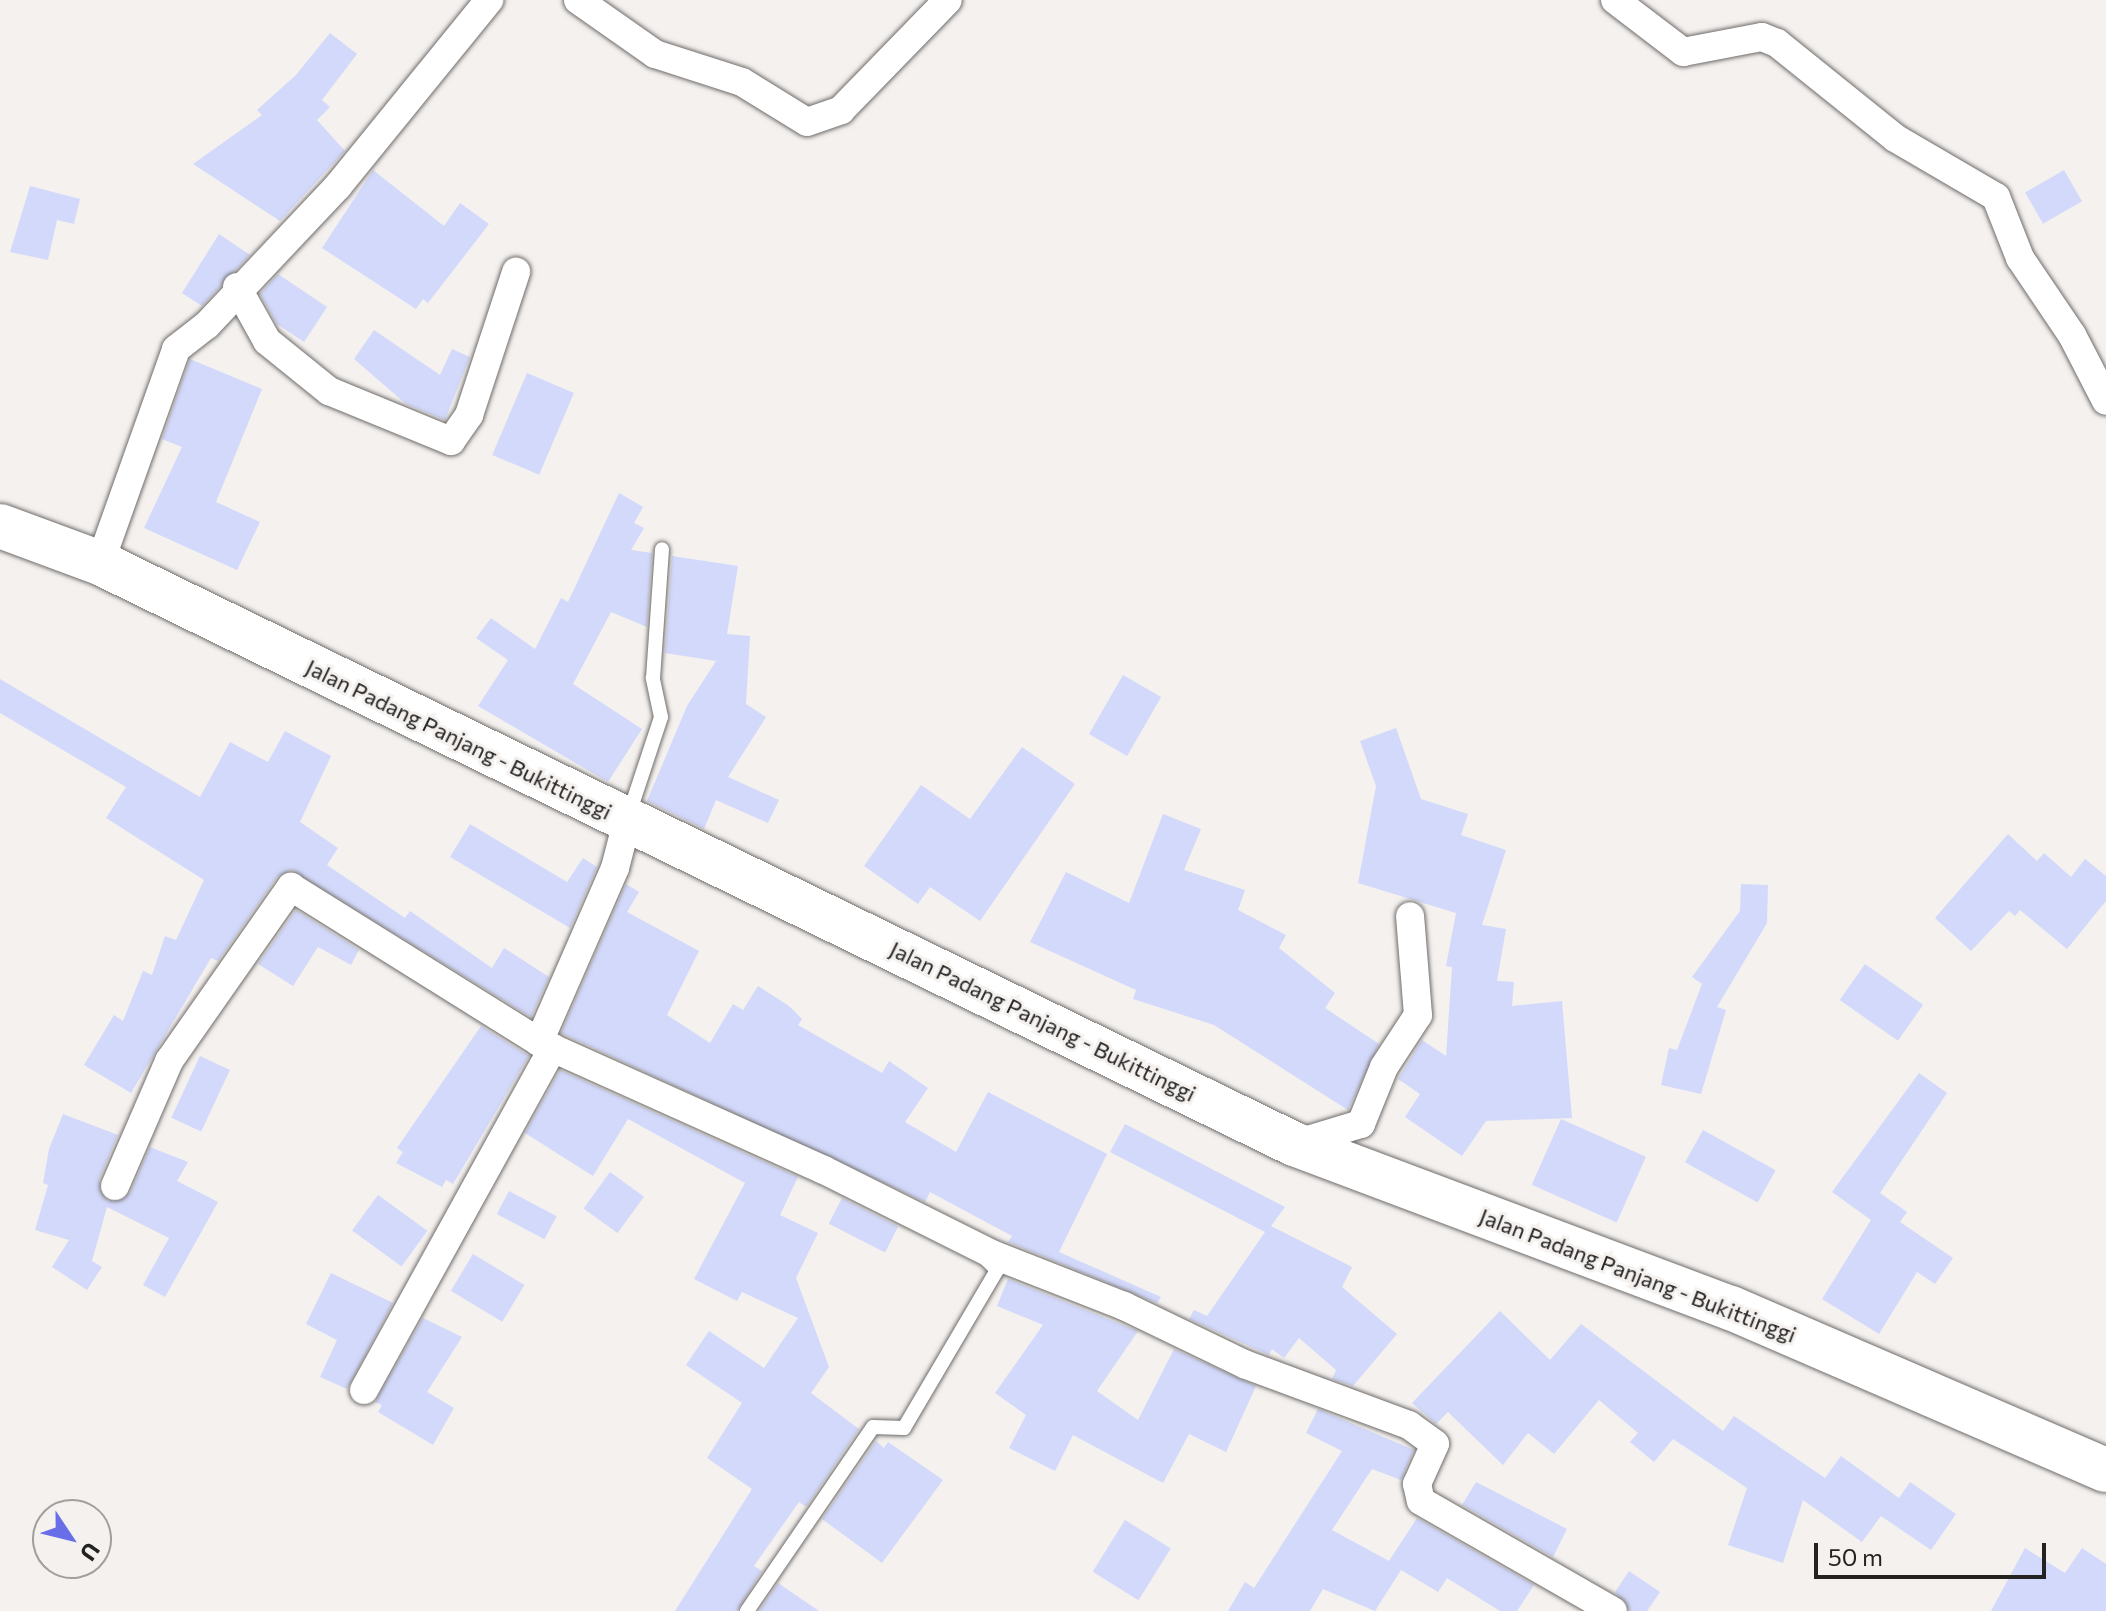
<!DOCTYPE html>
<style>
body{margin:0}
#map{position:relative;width:2106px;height:1611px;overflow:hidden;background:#f4f1ef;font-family:Commissioner,sans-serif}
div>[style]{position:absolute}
.building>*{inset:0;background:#d3d9fa;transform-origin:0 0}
.roads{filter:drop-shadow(0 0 2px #6f6c6a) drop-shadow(0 0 2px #6f6c6a)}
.lane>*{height:14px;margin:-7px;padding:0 7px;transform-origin:7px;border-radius:7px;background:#fff}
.street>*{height:28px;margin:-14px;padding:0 14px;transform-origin:14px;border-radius:14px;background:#fff}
.highway>*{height:44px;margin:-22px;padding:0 22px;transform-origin:22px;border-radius:22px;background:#fff}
span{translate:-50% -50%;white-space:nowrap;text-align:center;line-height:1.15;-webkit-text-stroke:6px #f4f1ef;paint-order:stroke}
.street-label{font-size:22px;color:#242322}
.north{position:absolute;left:32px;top:1499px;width:80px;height:80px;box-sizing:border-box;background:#f4f1ef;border:2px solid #a19f9d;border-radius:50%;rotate:125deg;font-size:22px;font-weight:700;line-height:32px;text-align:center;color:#242322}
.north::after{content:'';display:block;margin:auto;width:28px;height:36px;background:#676ee7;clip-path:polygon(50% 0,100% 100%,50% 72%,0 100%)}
.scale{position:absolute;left:1814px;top:1543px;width:232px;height:36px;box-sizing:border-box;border:4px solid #242322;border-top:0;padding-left:10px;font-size:24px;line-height:28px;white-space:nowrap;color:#242322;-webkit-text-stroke:6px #f4f1ef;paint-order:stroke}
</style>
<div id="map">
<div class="building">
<i style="clip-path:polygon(330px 33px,357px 54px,322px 100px,330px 107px,317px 120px,345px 151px,280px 221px,193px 164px,262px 115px,257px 110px,296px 75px)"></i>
<i style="clip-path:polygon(373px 170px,444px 226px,460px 203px,489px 224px,428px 303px,423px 299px,416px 309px,322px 248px)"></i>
<i style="left:2064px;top:170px;width:36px;height:45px;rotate:60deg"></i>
<i style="clip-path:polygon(30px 186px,80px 199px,74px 224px,57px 220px,48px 260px,10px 252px)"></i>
<i style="clip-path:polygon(219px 234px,250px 255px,202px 306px,182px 293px)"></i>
<i style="clip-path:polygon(278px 274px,327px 307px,304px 342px,277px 324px,260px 294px)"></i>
<i style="clip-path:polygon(374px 330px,440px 375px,452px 349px,470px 357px,445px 420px,406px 404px,354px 359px)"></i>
<i style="clip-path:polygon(190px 359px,262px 389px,216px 502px,260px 522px,237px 570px,144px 528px,182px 447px,162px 439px)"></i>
<i style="left:527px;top:373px;width:51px;height:89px;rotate:23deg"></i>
<i style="clip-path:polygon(619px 493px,643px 507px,634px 523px,644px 528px,631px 550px,652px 553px,647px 627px,611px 612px,573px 684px,642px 729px,608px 782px,478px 706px,508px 660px,476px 638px,491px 618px,535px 649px,561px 598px,568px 602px)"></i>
<i style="clip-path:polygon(672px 556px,738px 566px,727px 634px,750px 636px,746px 704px,766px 717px,728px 777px,779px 800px,768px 823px,716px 800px,704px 829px,647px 801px,687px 706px,716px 661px,665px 653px)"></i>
<i style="left:1123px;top:675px;width:44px;height:68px;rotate:30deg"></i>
<i style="clip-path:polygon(0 679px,200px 797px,230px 742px,268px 762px,285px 731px,331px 756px,300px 822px,338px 848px,327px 865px,405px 918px,410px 911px,492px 968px,504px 948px,549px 977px,531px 1017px,291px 870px,277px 877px,218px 961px,211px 958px,131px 1093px,84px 1065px,114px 1015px,123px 1021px,143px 971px,152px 975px,165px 936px,176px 940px,204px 880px,106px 818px,126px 787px,0 713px)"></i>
<i style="clip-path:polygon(1396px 728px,1421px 799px,1468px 814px,1461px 835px,1506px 850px,1482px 925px,1506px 929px,1497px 981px,1514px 982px,1512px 1006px,1562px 1001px,1572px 1118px,1486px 1121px,1462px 1156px,1405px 1117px,1420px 1094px,1398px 1079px,1422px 1040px,1446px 1056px,1452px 967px,1446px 966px,1456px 913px,1358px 883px,1376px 786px,1360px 741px)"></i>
<i style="clip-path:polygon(1022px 747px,1075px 784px,980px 921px,930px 887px,918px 904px,864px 866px,921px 785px,970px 819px)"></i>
<i style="clip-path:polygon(1163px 814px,1201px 829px,1184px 870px,1245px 890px,1238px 910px,1286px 935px,1279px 948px,1335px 993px,1325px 1008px,1379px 1044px,1348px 1110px,1214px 1025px,1133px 999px,1136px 990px,1030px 942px,1066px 872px,1129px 903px)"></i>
<i style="clip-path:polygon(470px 824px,567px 882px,583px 858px,597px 867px,570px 928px,450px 857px)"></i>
<i style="clip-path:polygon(2008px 834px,2037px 861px,2044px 853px,2071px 877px,2085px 859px,2106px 876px,2106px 901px,2067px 949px,2020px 910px,2015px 916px,2009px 911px,1971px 951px,1935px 918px)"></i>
<i style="clip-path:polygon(626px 884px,639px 892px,627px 912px,699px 951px,667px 1015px,710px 1043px,733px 1004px,743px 1010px,758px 986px,789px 1006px,802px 1019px,798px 1025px,882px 1073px,889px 1061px,928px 1088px,905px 1122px,956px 1152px,988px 1092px,1107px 1154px,1059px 1252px,1161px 1297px,1157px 1303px,1008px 1242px,1012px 1236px,930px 1192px,925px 1202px,561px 1033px)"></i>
<i style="clip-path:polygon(1741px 884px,1768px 885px,1767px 923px,1717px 1007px,1726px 1010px,1701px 1094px,1661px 1085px,1669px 1048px,1677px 1050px,1702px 984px,1692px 977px,1740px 911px)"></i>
<i style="clip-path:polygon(296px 910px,359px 950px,351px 965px,318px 947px,293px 986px,258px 964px)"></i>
<i style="left:1865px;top:964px;width:71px;height:44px;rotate:35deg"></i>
<i style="clip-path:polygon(481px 1026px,529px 1056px,453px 1184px,446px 1180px,442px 1187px,396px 1163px,403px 1152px,397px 1148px)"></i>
<i style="left:200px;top:1056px;width:33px;height:68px;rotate:25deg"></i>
<i style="clip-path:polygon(560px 1070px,798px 1177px,780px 1215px,818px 1233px,796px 1278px,829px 1367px,811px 1393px,859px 1429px,806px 1507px,799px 1502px,754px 1566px,762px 1571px,737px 1611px,675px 1611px,752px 1489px,707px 1458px,742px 1403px,686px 1365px,709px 1331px,764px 1368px,798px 1318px,742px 1292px,737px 1301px,694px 1279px,745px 1183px,628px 1119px,593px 1176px,525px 1133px)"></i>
<i style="clip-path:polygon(1919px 1073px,1947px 1093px,1880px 1193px,1907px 1212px,1900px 1222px,1953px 1258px,1935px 1284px,1917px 1272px,1879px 1334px,1822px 1299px,1871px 1220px,1832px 1192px)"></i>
<i style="clip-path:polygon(63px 1114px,118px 1135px,99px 1180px,108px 1201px,130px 1193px,150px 1147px,188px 1162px,177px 1181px,218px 1202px,165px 1297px,143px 1285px,169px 1238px,107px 1207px,92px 1261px,102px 1267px,87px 1290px,52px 1267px,69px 1240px,35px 1230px,48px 1185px,43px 1183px,49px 1149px)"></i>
<i style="left:1561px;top:1119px;width:93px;height:72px;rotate:24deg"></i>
<i style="clip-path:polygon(1125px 1124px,1285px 1207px,1271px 1226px,1352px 1267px,1342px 1287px,1397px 1334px,1353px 1386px,1332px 1379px,1336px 1370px,1299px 1338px,1284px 1358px,1272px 1349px,1269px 1355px,1189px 1319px,1194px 1310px,1207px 1316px,1265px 1232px,1110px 1152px)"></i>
<i style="left:1703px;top:1130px;width:83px;height:37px;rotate:29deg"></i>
<i style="left:610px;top:1172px;width:42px;height:45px;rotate:36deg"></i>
<i style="left:509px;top:1191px;width:54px;height:26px;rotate:28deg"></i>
<i style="left:378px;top:1195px;width:61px;height:44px;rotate:36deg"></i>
<i style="left:842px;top:1198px;width:63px;height:29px;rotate:27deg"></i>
<i style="left:473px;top:1254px;width:60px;height:43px;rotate:31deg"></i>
<i style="clip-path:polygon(331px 1273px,393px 1303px,347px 1389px,320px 1377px,337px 1340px,306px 1324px)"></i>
<i style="clip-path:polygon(1008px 1279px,1138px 1331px,1097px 1391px,1138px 1420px,1174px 1349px,1256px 1386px,1226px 1452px,1189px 1434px,1163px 1483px,1073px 1435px,1055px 1471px,1009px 1448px,1026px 1415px,995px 1393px,1043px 1325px,997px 1306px)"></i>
<i style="clip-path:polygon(1500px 1311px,1550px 1360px,1581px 1324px,1723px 1431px,1734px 1416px,1825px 1478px,1841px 1456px,1899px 1498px,1910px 1482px,1956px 1514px,1931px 1550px,1881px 1516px,1862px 1542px,1803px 1500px,1783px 1563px,1728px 1545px,1747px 1488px,1673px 1439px,1654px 1462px,1630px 1442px,1638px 1433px,1599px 1400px,1554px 1454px,1528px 1433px,1503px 1465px,1448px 1412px,1436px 1424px,1412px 1403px)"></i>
<i style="clip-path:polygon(423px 1318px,462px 1337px,427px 1392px,454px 1408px,433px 1445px,378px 1412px,382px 1405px,375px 1402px)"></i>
<i style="clip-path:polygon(1318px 1409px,1414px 1450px,1401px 1480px,1372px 1469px,1332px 1530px,1389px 1561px,1417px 1518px,1534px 1585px,1517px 1611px,1500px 1611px,1447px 1578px,1438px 1592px,1401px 1570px,1375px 1611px,1323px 1589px,1310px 1611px,1228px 1611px,1245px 1582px,1254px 1588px,1342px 1451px,1306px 1433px)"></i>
<i style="clip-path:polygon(876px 1441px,884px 1448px,888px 1442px,943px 1480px,882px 1563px,822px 1519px)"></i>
<i style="clip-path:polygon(1476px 1482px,1567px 1529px,1553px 1557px,1462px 1505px)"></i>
<i style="left:1125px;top:1520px;width:54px;height:61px;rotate:32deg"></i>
<i style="clip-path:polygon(2025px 1548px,2065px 1573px,2082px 1548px,2106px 1564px,2106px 1611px,1991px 1611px)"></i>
<i style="clip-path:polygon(1629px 1571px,1660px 1592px,1647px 1611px,1630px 1611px,1615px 1592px)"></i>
<i style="clip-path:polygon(778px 1583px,819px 1611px,759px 1611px)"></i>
</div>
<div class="roads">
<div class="lane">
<i style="left:629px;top:814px;width:102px;rotate:-71.7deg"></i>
<i style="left:661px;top:717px;width:40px;rotate:-102deg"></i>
<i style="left:653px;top:678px;width:129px;rotate:-86deg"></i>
<i style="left:747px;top:1611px;width:223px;rotate:-55.6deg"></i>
<i style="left:873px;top:1427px;width:31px;rotate:2deg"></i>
<i style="left:904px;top:1428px;width:183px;rotate:-59.5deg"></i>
<i style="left:997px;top:1270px;width:16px;rotate:-135deg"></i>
</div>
<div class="street">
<i style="left:578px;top:0;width:94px;rotate:35deg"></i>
<i style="left:655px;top:54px;width:91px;rotate:17.8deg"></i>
<i style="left:742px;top:82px;width:76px;rotate:31.6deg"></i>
<i style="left:807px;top:122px;width:36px;rotate:-19deg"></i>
<i style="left:841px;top:110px;width:153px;rotate:-45.8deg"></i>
<i style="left:1615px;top:0;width:86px;rotate:37.4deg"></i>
<i style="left:1683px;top:52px;width:80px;rotate:-10.8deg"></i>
<i style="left:1762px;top:37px;width:16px;rotate:22deg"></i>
<i style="left:1777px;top:43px;width:151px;rotate:38.8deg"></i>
<i style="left:1895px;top:138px;width:117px;rotate:30.3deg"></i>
<i style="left:1996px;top:197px;width:66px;rotate:68.5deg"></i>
<i style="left:2020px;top:258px;width:93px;rotate:56deg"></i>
<i style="left:2072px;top:335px;width:74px;rotate:62.7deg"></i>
<i style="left:237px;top:287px;width:62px;rotate:60.9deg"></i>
<i style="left:267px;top:341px;width:80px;rotate:38.9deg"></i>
<i style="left:329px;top:391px;width:132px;rotate:22.3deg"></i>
<i style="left:451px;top:441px;width:32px;rotate:-55deg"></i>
<i style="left:469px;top:415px;width:151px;rotate:-71.8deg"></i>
<i style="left:100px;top:563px;width:227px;rotate:-70.4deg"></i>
<i style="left:176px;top:349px;width:39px;rotate:-38deg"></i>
<i style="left:207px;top:325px;width:191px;rotate:-46.7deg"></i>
<i style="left:338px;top:186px;width:240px;rotate:-50.9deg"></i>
<i style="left:539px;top:1042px;width:190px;rotate:-66.4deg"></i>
<i style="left:615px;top:868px;width:48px;rotate:-75.4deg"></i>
<i style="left:1295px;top:1144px;width:69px;rotate:-16.9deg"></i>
<i style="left:1361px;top:1124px;width:61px;rotate:-68deg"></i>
<i style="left:1384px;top:1067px;width:62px;rotate:-56.8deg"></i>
<i style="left:1418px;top:1015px;width:99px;rotate:-94.6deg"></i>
<i style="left:115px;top:1186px;width:136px;rotate:-66.6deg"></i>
<i style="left:169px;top:1061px;width:213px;rotate:-55deg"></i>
<i style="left:291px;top:887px;width:292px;rotate:32deg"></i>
<i style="left:539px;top:1042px;width:312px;rotate:24.2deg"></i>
<i style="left:824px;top:1170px;width:190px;rotate:26.6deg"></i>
<i style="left:994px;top:1255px;width:140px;rotate:21.4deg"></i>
<i style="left:1124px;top:1306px;width:133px;rotate:25.8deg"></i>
<i style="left:1244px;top:1364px;width:176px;rotate:20.3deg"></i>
<i style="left:1409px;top:1425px;width:32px;rotate:36deg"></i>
<i style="left:1435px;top:1444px;width:44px;rotate:114.2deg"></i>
<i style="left:1417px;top:1484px;width:17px;rotate:77deg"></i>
<i style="left:1421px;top:1501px;width:221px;rotate:29.8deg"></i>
<i style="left:364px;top:1390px;width:391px;rotate:-61.1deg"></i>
</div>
<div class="highway">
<i style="left:0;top:526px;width:107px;rotate:20.3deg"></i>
<i style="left:100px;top:563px;width:1328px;rotate:25.95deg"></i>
<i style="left:1294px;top:1144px;width:467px;rotate:20.6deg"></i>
<i style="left:1731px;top:1308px;width:408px;rotate:23.4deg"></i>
</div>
</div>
<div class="street-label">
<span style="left:459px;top:739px;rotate:26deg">Jalan Padang Panjang - Bukittinggi</span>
<span style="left:1043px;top:1021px;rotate:26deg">Jalan Padang Panjang - Bukittinggi</span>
<span style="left:1638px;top:1275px;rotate:21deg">Jalan Padang Panjang - Bukittinggi</span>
</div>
<div class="north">U</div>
<div class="scale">50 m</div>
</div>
